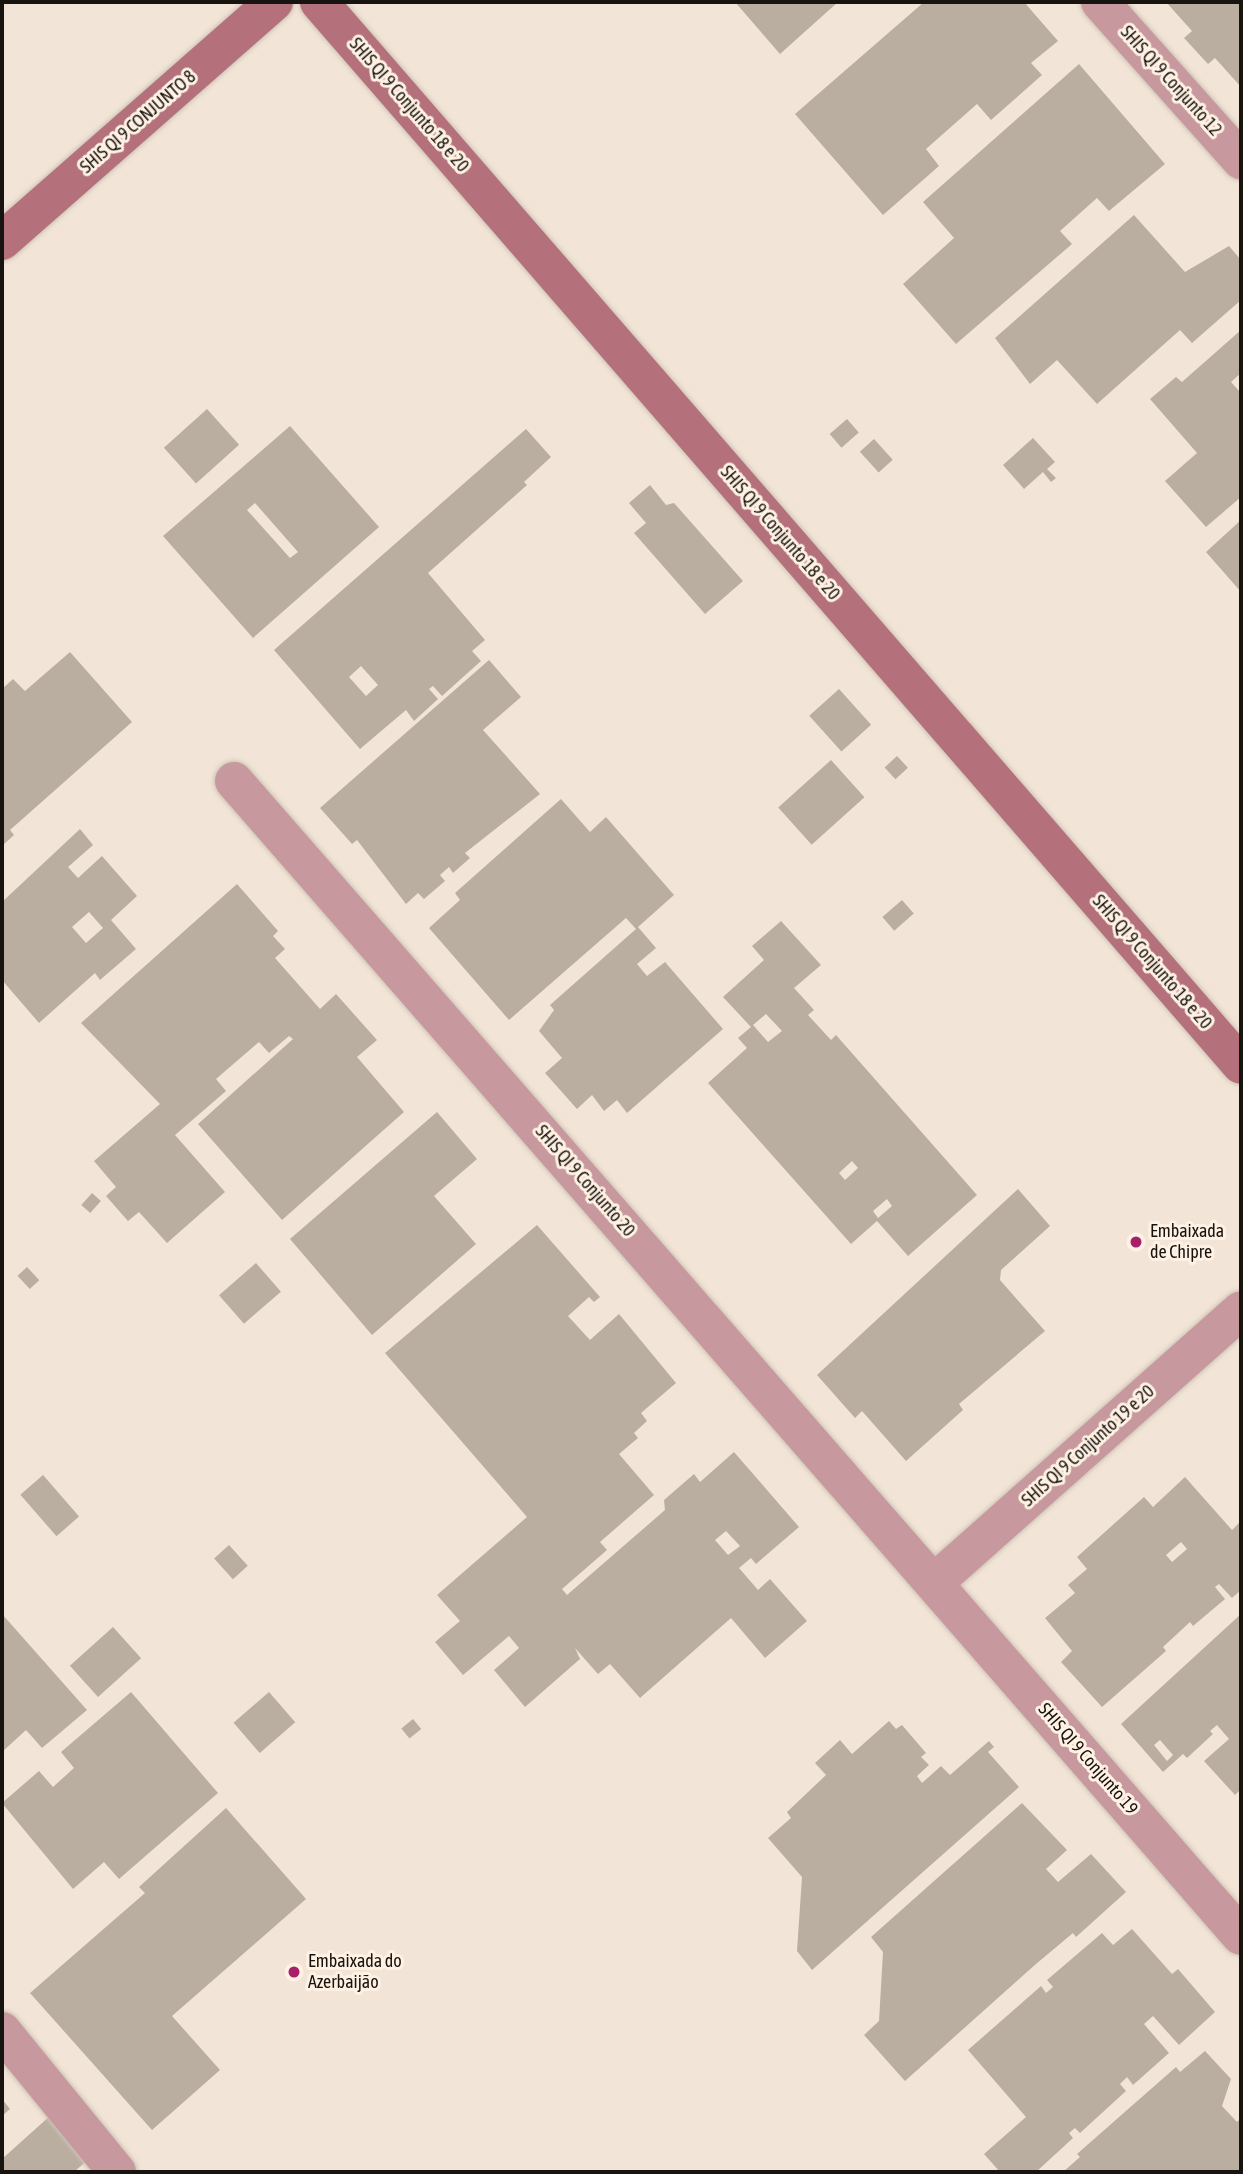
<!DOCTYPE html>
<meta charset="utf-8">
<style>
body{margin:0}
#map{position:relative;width:1243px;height:2174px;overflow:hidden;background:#f2e5d7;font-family:"Asap Condensed",sans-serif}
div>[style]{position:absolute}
.building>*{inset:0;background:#baaea1;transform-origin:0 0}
.roads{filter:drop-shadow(0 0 2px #cfc3b7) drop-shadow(0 0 2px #cfc3b7)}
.street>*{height:38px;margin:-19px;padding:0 19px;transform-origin:19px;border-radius:19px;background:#c7999e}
.secondary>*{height:38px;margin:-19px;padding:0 19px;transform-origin:19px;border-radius:19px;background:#b4717b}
.dots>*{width:19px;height:19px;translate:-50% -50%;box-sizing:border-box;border:4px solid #fff2e4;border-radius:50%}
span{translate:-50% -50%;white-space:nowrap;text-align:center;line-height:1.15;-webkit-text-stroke:6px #fff2e4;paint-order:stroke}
.street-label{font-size:18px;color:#17130e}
.poi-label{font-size:18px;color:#17130e}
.left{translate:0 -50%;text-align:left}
.frame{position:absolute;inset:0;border:4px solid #17130e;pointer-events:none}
</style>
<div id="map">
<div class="building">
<i style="clip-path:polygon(735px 2px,838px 2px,780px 54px)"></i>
<i style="clip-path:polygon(924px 2px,1024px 2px,1058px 41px,1031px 63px,1042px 75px,991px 120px,977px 104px,926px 149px,939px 166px,883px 215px,795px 114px)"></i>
<i style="clip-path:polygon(1166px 2px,1241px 2px,1241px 87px,1215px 58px,1208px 64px,1184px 38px,1192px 31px)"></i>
<i style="clip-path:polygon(1079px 64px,1165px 164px,1109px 211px,1097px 198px,1060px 231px,1072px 244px,956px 344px,903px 284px,954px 238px,923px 202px)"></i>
<i style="clip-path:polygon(1134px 215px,1185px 272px,1229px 246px,1241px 260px,1241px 300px,1192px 343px,1180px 330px,1097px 404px,1057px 360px,1030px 384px,995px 338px)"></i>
<i style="clip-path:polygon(1241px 330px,1241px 373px,1231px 382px,1241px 393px,1241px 497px,1206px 527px,1165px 481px,1197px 453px,1150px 399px,1176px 377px,1182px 382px)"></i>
<i style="left:207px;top:409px;width:48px;height:58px;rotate:48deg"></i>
<i style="left:847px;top:419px;width:18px;height:23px;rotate:49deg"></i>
<i style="clip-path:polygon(evenodd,290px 426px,379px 527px,253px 638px,163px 536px,290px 426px,255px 503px,298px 552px,290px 558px,247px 510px,255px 503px)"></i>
<i style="clip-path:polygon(evenodd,526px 429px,551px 457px,524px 482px,527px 485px,428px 573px,485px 640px,472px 651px,481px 661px,442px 696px,433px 686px,429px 689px,438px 699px,414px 721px,406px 710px,360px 749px,274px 650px,526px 429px,361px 666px,378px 685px,366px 696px,349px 677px,361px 666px)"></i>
<i style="clip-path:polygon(1033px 438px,1055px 462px,1047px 469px,1056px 478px,1051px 482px,1043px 472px,1024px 489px,1003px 465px)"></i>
<i style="left:874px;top:439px;width:28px;height:19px;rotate:48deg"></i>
<i style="clip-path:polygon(650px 485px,666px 505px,674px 503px,743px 581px,705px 614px,634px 533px,646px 523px,629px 503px)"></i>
<i style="clip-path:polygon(1241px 520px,1241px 592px,1206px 552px)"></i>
<i style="clip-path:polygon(70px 652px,132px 722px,10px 830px,14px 835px,2px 846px,2px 689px,13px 679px,25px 691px)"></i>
<i style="clip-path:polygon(489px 660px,521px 697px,483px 730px,540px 794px,465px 853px,470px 858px,453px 873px,449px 867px,440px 875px,445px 881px,424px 899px,418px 893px,406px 904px,357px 840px,352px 844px,320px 808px)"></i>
<i style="left:839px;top:689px;width:48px;height:40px;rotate:48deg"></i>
<i style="left:897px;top:756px;width:16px;height:17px;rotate:47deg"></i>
<i style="left:831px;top:760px;width:50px;height:71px;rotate:48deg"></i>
<i style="clip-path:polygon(561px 799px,590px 832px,606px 817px,674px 895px,638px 927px,656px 948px,637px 964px,647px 976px,665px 962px,723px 1029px,627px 1113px,617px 1100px,604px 1111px,592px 1095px,577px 1109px,545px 1073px,562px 1058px,539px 1031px,554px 1010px,550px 1005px,636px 929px,626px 918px,509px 1020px,429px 928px,460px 900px,455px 893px)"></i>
<i style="clip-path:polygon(evenodd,80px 829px,93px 845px,68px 867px,78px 878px,102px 856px,137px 896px,111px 920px,136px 949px,100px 980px,95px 973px,39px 1023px,2px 980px,2px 902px,80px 829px,89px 912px,103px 928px,86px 943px,72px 927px,89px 912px)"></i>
<i style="clip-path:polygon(237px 884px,278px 931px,273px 936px,285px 949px,275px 958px,320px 1009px,336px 994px,377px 1040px,357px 1057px,404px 1112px,282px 1220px,198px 1124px,293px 1039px,289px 1036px,269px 1053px,259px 1042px,216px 1079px,226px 1091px,175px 1135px,225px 1192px,167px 1243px,139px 1212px,128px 1221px,106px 1196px,116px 1187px,94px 1161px,160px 1104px,81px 1023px)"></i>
<i style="left:902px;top:900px;width:18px;height:26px;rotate:49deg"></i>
<i style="clip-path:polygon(evenodd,781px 921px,821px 965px,794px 988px,814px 1010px,808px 1015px,831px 1040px,836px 1035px,977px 1195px,908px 1256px,877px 1221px,851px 1244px,708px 1083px,747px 1048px,738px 1038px,751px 1027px,723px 997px,764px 960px,752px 946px,781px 921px,766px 1014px,782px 1031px,768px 1042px,753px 1025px,766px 1014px,781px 921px,852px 1161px,858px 1168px,845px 1180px,839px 1173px,852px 1161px,781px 921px,887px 1199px,892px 1206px,878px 1218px,873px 1211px,887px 1199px)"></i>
<i style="clip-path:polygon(437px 1112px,477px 1159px,434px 1196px,476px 1244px,372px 1335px,290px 1239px)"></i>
<i style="clip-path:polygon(1018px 1189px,1050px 1226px,1001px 1270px,1000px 1280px,1045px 1331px,959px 1404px,963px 1410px,906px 1461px,862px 1411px,855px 1418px,817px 1375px)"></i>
<i style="left:92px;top:1193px;width:12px;height:16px;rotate:42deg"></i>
<i style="clip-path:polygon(evenodd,537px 1225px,600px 1297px,594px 1302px,589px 1297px,568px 1316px,590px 1340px,619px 1314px,676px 1383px,641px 1413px,647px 1421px,634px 1433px,638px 1438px,619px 1454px,654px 1495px,600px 1542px,607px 1550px,562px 1589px,567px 1595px,665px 1510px,664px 1500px,694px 1474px,700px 1482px,734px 1452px,799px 1527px,756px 1564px,751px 1558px,739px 1568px,758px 1590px,770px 1579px,807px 1621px,765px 1658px,731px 1618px,640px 1698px,610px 1664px,598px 1674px,575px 1648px,580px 1659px,525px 1707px,494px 1670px,519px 1648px,509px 1636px,463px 1675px,435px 1642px,460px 1621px,437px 1595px,527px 1517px,385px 1353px,537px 1225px,726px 1531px,740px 1546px,728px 1555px,715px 1540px,726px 1531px)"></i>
<i style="left:256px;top:1263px;width:38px;height:49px;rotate:49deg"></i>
<i style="left:27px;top:1267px;width:18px;height:13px;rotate:47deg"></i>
<i style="left:43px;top:1475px;width:55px;height:30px;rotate:49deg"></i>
<i style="clip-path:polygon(evenodd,1185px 1477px,1232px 1530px,1241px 1521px,1241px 1590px,1232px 1598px,1219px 1584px,1215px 1587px,1225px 1599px,1193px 1626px,1190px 1622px,1163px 1647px,1166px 1651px,1102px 1707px,1061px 1662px,1072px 1651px,1045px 1618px,1075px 1593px,1068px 1585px,1087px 1569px,1077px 1557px,1144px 1497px,1153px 1507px,1185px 1477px,1181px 1542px,1187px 1549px,1172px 1562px,1166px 1555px,1181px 1542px)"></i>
<i style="left:229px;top:1545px;width:28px;height:20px;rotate:48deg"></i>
<i style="clip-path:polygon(2px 1614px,87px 1710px,42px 1748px,26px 1730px,2px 1752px)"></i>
<i style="clip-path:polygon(evenodd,1241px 1614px,1241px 1789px,1235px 1795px,1204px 1761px,1229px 1739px,1217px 1725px,1210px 1731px,1213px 1734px,1187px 1758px,1183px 1754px,1163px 1772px,1121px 1724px,1241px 1614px,1160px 1740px,1173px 1755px,1167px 1761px,1154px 1745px,1160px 1740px)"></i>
<i style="left:113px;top:1627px;width:42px;height:58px;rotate:48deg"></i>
<i style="clip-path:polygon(131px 1692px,218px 1793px,119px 1879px,104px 1862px,73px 1889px,2px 1803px,39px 1771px,53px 1787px,74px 1768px,61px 1752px)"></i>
<i style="left:269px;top:1692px;width:40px;height:47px;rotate:49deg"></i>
<i style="left:413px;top:1719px;width:13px;height:15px;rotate:51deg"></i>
<i style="clip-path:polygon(889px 1721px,896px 1729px,902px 1725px,926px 1753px,921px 1757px,929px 1765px,917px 1776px,922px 1783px,941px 1766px,950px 1775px,989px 1741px,994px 1747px,988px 1752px,1019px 1787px,812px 1970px,797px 1951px,802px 1877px,768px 1838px,791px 1818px,787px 1812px,826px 1775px,815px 1763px,840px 1740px,852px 1754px)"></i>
<i style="clip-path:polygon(1022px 1803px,1067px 1850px,1046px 1869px,1058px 1882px,1091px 1854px,1126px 1892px,1076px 1937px,1073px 1933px,1036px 1964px,905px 2081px,864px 2035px,879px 2021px,883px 1952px,871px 1937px)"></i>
<i style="clip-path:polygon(226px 1808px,306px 1899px,172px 2016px,220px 2070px,152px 2130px,30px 1993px,145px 1893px,139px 1887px)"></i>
<i style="clip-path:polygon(1132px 1929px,1172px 1974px,1178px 1969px,1215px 2012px,1179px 2045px,1153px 2016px,1144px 2024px,1169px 2053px,1133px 2085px,1127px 2077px,1120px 2084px,1126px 2091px,1080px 2133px,1075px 2128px,1069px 2133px,1073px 2138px,1036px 2172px,1000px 2172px,984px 2154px,1026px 2117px,968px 2050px,1041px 1986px,1046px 1993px,1053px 1987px,1047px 1980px,1102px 1933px,1113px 1945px)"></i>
<i style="clip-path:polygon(1205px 2051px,1231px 2079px,1222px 2106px,1237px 2122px,1241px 2118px,1241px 2172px,1063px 2172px,1080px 2157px,1077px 2154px,1176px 2067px,1180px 2072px)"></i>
<i style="clip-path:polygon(2px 2099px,10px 2109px,2px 2116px)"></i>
<i style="clip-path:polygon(61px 2106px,100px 2149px,74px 2172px,2px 2172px,2px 2159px)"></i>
</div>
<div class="roads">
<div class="street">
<i style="left:1100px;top:2px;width:212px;rotate:48.3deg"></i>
<i style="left:234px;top:781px;width:1532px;rotate:48.92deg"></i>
<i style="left:935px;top:1582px;width:409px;rotate:-41.6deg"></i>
<i style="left:2px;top:2031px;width:182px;rotate:50.8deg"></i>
</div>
<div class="secondary">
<i style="left:319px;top:2px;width:1407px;rotate:49.06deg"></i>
<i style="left:2px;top:241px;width:362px;rotate:-41.3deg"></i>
</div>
</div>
<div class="dots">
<i style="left:1136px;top:1242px;background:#a6206a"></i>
<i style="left:294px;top:1972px;background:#a6206a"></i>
</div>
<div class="street-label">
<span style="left:1171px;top:81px;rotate:48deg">SHIS QI 9 Conjunto 12</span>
<span style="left:409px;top:105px;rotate:49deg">SHIS QI 9 Conjunto 18 e 20</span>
<span style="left:138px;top:122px;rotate:-41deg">SHIS QI 9 CONJUNTO 8</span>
<span style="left:780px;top:533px;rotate:49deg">SHIS QI 9 Conjunto 18 e 20</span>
<span style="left:1152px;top:962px;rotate:49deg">SHIS QI 9 Conjunto 18 e 20</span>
<span style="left:585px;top:1181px;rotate:49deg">SHIS QI 9 Conjunto 20</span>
<span style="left:1088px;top:1446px;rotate:-42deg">SHIS QI 9 Conjunto 19 e 20</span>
<span style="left:1088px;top:1759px;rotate:49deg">SHIS QI 9 Conjunto 19</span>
</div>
<div class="poi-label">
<span class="left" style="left:1150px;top:1242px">Embaixada<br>de Chipre</span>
<span class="left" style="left:308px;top:1972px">Embaixada do<br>Azerbaijão</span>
</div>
<div class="frame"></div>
</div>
